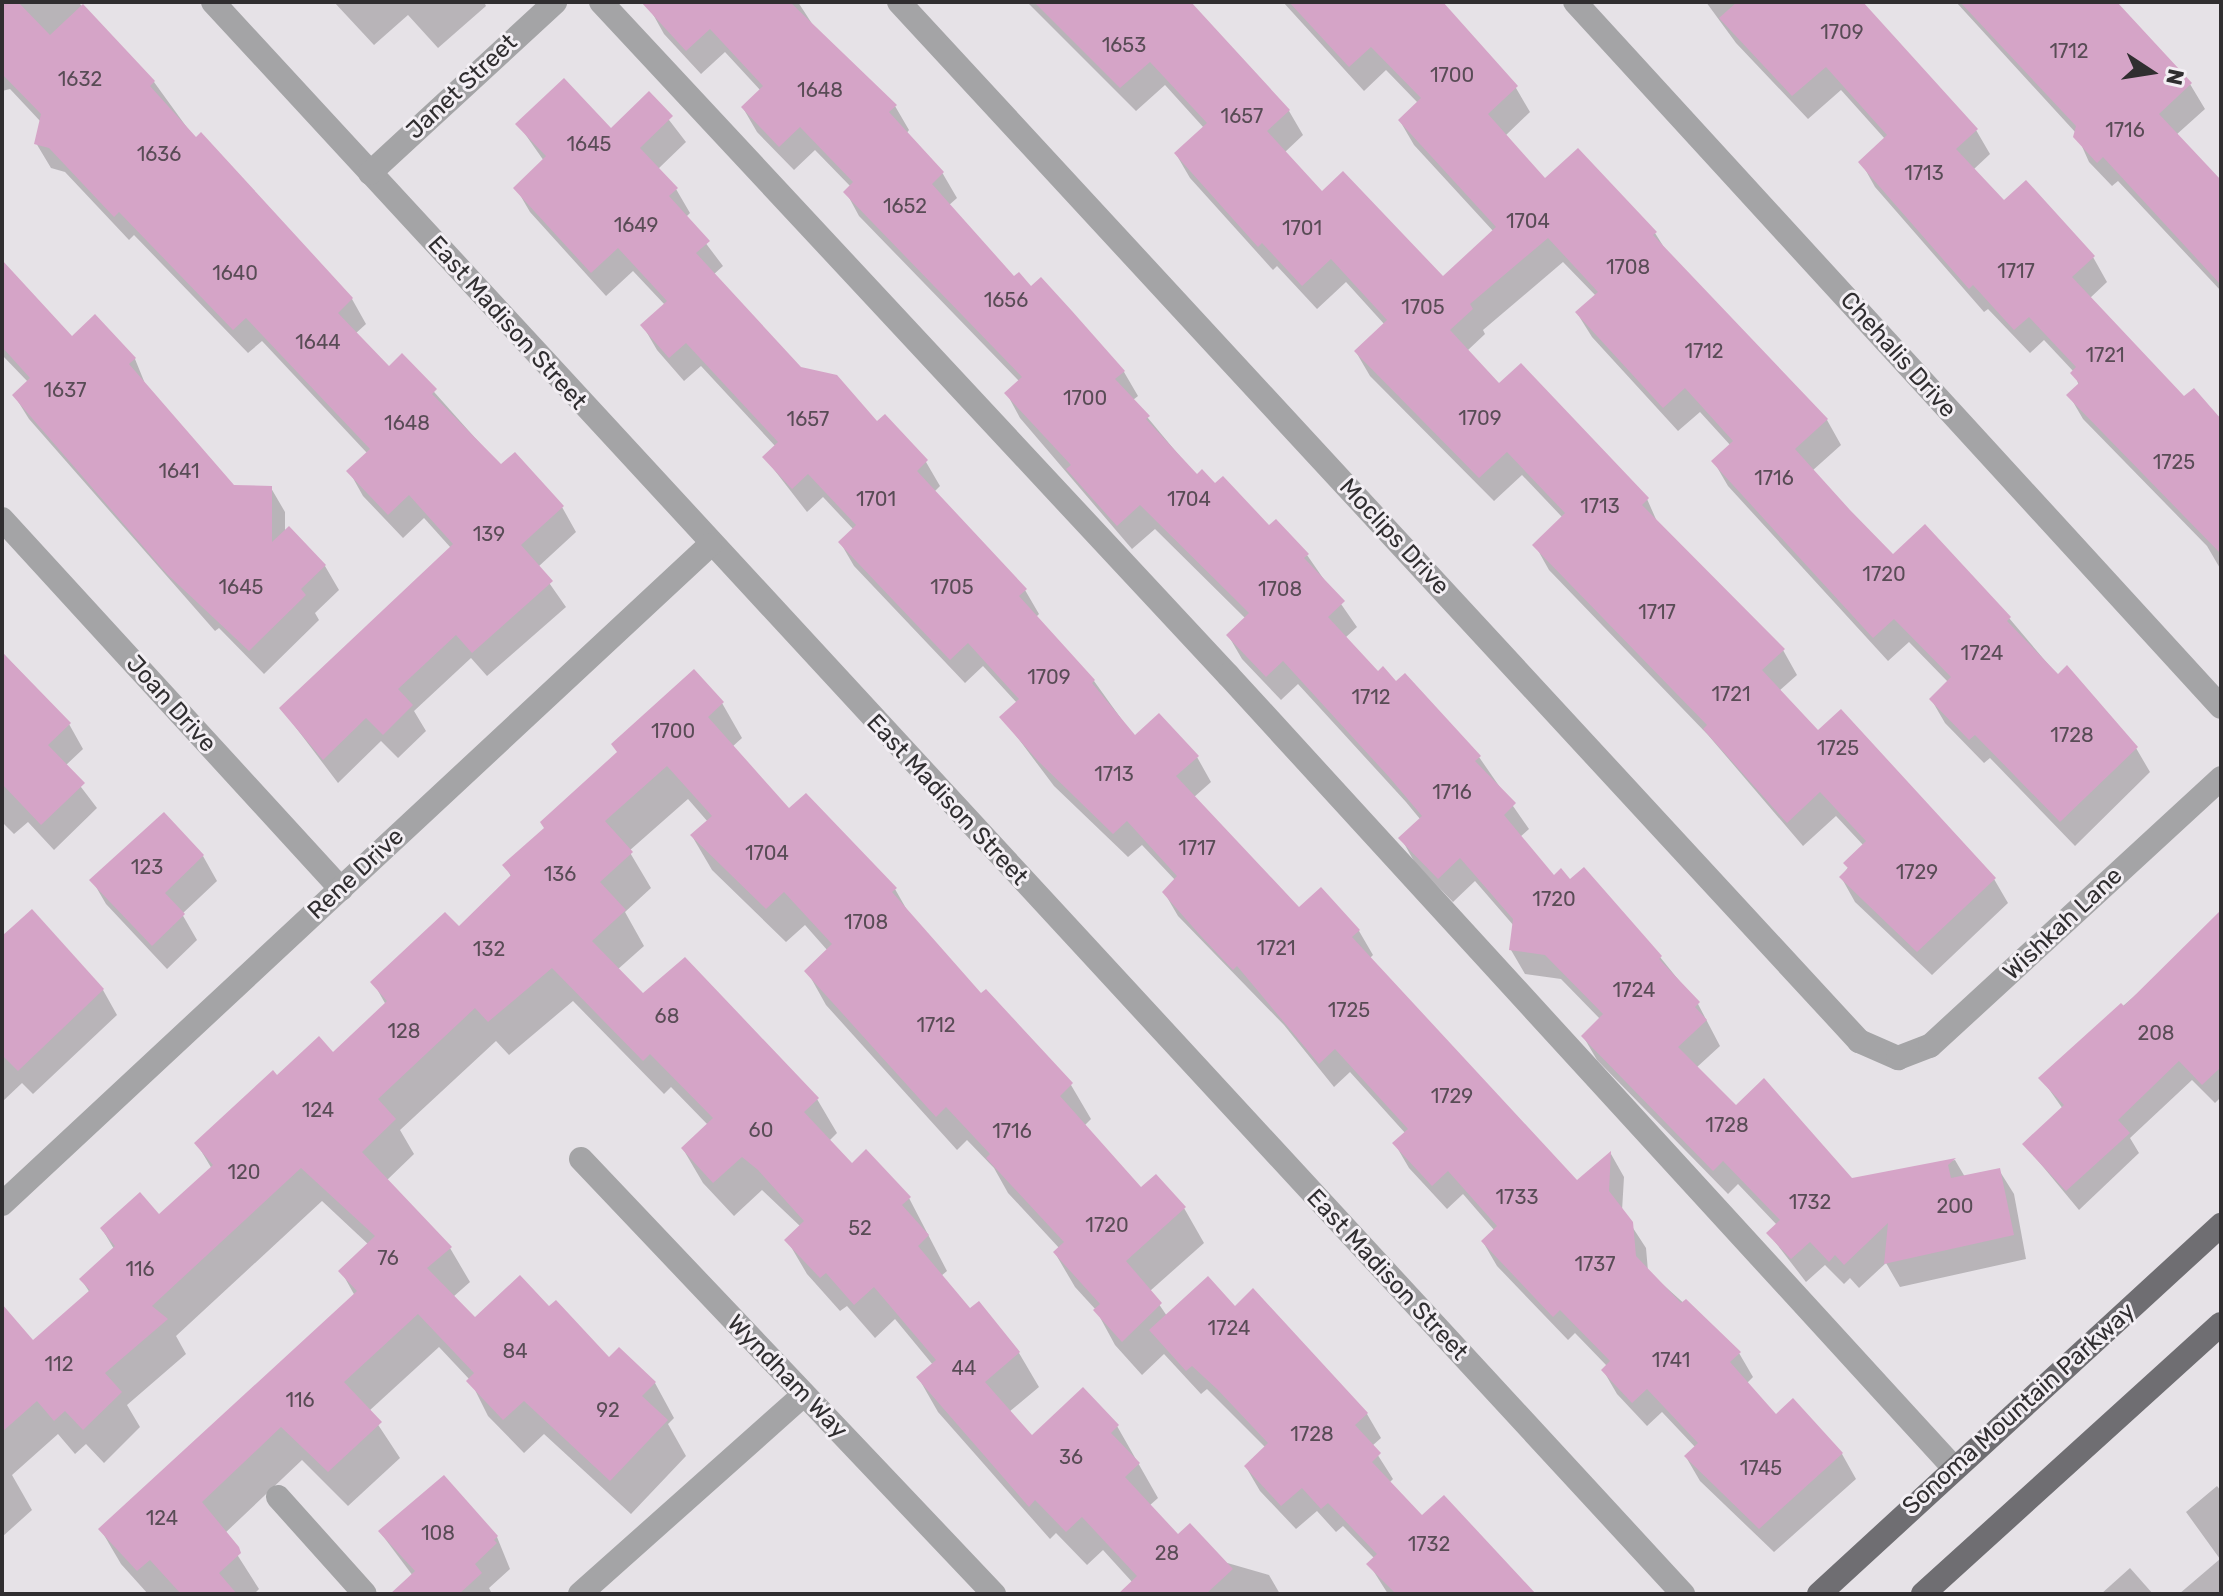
<!DOCTYPE html>
<style>
body{margin:0}
#map{position:relative;width:2223px;height:1596px;overflow:hidden;background:#e6e2e7;font-family:Rubik,sans-serif}
div>[style]{position:absolute}
.shadow>*{inset:0;background:#0003}
.building>*{inset:0;background:#d5a4c7}
.minor>*{height:24px;margin:-12px;padding:0 12px;transform-origin:12px;border-radius:12px;background:#a4a4a6}
.major>*{height:24px;margin:-12px;padding:0 12px;transform-origin:12px;border-radius:12px;background:#6f6e72}
span{translate:-50% -50%;white-space:nowrap;text-align:center;line-height:1.15;-webkit-text-stroke:6px #f3eff4;paint-order:stroke}
.number-label{font-size:20px;color:#594c56}
.number-label span{-webkit-text-stroke-width:0}
.street-label{font-size:24px;color:#302e30}
.frame{position:absolute;inset:0;border:4px solid #302e30;pointer-events:none}
.north{position:absolute;left:2111px;top:32px;width:80px;height:80px;-webkit-text-stroke:6px #f3eff4;paint-order:stroke;rotate:102deg;font-size:22px;font-weight:700;line-height:32px;text-align:center;color:#302e30}
.north::after{content:'';display:block;margin:auto;width:28px;height:36px;background:#302e30;clip-path:polygon(50% 0,100% 100%,50% 72%,0 100%)}
</style>
<div id="map">
<div class="shadow">
<i style="clip-path:polygon(2px 2px,78px 2px,154px 82px,196px 140px,201px 135px,352px 299px,366px 324px,355px 334px,389px 369px,402px 356px,501px 467px,562px 507px,576px 532px,538px 567px,566px 607px,487px 676px,471px 658px,414px 711px,426px 731px,398px 758px,381px 741px,338px 783px,281px 708px,451px 548px,424px 518px,403px 538px,363px 496px,349px 471px,367px 453px,262px 341px,248px 353px,134px 235px,129px 240px,65px 172px,51px 168px,36px 143px,41px 122px,10px 89px,2px 91px)"></i>
<i style="clip-path:polygon(334px 2px,484px 2px,486px 6px,438px 48px,408px 15px,374px 45px)"></i>
<i style="clip-path:polygon(658px 2px,798px 2px,820px 36px,895px 106px,909px 130px,906px 134px,943px 174px,957px 198px,948px 206px,1014px 279px,1124px 372px,1138px 396px,1133px 400px,1197px 477px,1307px 555px,1357px 627px,1345px 638px,1378px 674px,1479px 757px,1529px 829px,1520px 837px,1554px 877px,1660px 957px,1698px 1004px,1720px 1046px,1696px 1068px,1736px 1108px,1852px 1180px,1955px 1160px,1965px 1177px,1999px 1170px,2014px 1194px,2026px 1259px,1900px 1287px,1886px 1263px,1859px 1288px,1850px 1278px,1844px 1284px,1825px 1265px,1806px 1282px,1769px 1234px,1777px 1225px,1738px 1184px,1728px 1194px,1597px 1060px,1583px 1036px,1601px 1020px,1561px 979px,1525px 974px,1511px 950px,1514px 926px,1475px 881px,1453px 902px,1415px 863px,1401px 838px,1420px 819px,1406px 802px,1298px 684px,1281px 700px,1242px 659px,1228px 635px,1246px 619px,1155px 529px,1132px 549px,1020px 418px,1007px 394px,1020px 382px,859px 216px,846px 192px,851px 187px,815px 150px,794px 170px,757px 132px,743px 108px,761px 91px,725px 52px,701px 74px,664px 34px,650px 9px)"></i>
<i style="clip-path:polygon(1027px 2px,1189px 2px,1289px 111px,1303px 135px,1284px 153px,1322px 194px,1443px 278px,1494px 232px,1414px 145px,1400px 121px,1418px 103px,1386px 70px,1364px 91px,1283px 2px,1441px 2px,1516px 88px,1530px 112px,1505px 136px,1545px 181px,1655px 233px,1667px 252px,1827px 420px,1841px 445px,1812px 471px,1893px 556px,2009px 618px,2058px 676px,2136px 748px,2150px 772px,2075px 846px,1990px 758px,1984px 763px,1945px 723px,1931px 699px,1948px 682px,1909px 642px,1888px 661px,1728px 486px,1714px 462px,1731px 446px,1700px 412px,1678px 431px,1592px 337px,1577px 313px,1596px 296px,1563px 262px,1483px 330px,1485px 334px,1467px 351px,1499px 386px,1647px 499px,1659px 526px,1783px 650px,1797px 675px,1779px 691px,1818px 733px,1994px 879px,2008px 903px,1932px 975px,1855px 902px,1841px 877px,1864px 846px,1836px 816px,1803px 846px,1708px 735px,1549px 570px,1535px 545px,1563px 518px,1522px 475px,1494px 501px,1370px 376px,1356px 352px,1385px 325px,1346px 282px,1317px 309px,1277px 266px,1273px 270px,1190px 178px,1176px 154px,1204px 128px,1165px 85px,1136px 111px)"></i>
<i style="clip-path:polygon(1706px 2px,1860px 2px,1976px 130px,1990px 154px,1973px 170px,2004px 203px,2093px 257px,2107px 282px,2089px 299px,2184px 399px,2221px 418px,2221px 570px,2207px 546px,2083px 419px,2069px 395px,2079px 386px,2074px 372px,2044px 340px,2030px 353px,1988px 309px,1984px 312px,1875px 187px,1861px 162px,1885px 139px,1841px 90px,1808px 119px,1736px 43px)"></i>
<i style="clip-path:polygon(1956px 2px,2110px 2px,2190px 84px,2205px 109px,2176px 135px,2221px 183px,2221px 291px,2118px 181px,2112px 186px,2089px 162px,2076px 133px)"></i>
<i style="clip-path:polygon(649px 94px,686px 142px,658px 169px,676px 189px,690px 213px,686px 217px,723px 266px,713px 275px,800px 368px,926px 462px,940px 486px,934px 492px,1025px 590px,1039px 614px,1036px 617px,1094px 681px,1135px 738px,1197px 757px,1211px 782px,1193px 798px,1299px 910px,1359px 931px,1373px 955px,1369px 959px,1577px 1183px,1611px 1154px,1624px 1177px,1622px 1211px,1646px 1248px,1648px 1271px,1739px 1353px,1753px 1377px,1746px 1384px,1776px 1417px,1793px 1401px,1842px 1454px,1856px 1479px,1774px 1552px,1700px 1481px,1686px 1457px,1696px 1448px,1662px 1412px,1647px 1426px,1617px 1394px,1603px 1370px,1607px 1366px,1575px 1333px,1568px 1340px,1497px 1266px,1483px 1242px,1495px 1231px,1463px 1194px,1447px 1209px,1409px 1168px,1395px 1144px,1406px 1134px,1350px 1072px,1334px 1087px,1284px 1025px,1178px 916px,1164px 892px,1176px 881px,1142px 845px,1128px 857px,1054px 786px,1002px 717px,1017px 703px,983px 666px,965px 683px,854px 566px,840px 542px,854px 530px,823px 497px,807px 512px,765px 458px,776px 447px,701px 366px,684px 381px,657px 350px,643px 326px,665px 305px,633px 271px,606px 296px,530px 212px,516px 188px,544px 161px,518px 124px,610px 131px)"></i>
<i style="clip-path:polygon(2px 262px,72px 339px,135px 359px,146px 386px,233px 487px,271px 488px,285px 512px,285px 532px,325px 566px,339px 590px,315px 613px,319px 620px,264px 674px,219px 628px,215px 631px,29px 419px,14px 395px,28px 382px,2px 355px)"></i>
<i style="clip-path:polygon(2px 652px,69px 724px,83px 749px,65px 766px,97px 808px,54px 850px,28px 822px,14px 834px,2px 822px)"></i>
<i style="clip-path:polygon(722px 703px,742px 738px,732px 747px,789px 811px,895px 889px,911px 917px,980px 995px,985px 992px,1071px 1085px,1091px 1119px,1084px 1126px,1141px 1190px,1184px 1208px,1204px 1243px,1150px 1291px,1167px 1316px,1234px 1309px,1367px 1414px,1381px 1438px,1372px 1446px,1393px 1479px,1389px 1483px,1422px 1518px,1533px 1594px,1388px 1594px,1369px 1564px,1374px 1558px,1343px 1526px,1336px 1532px,1317px 1511px,1296px 1529px,1260px 1491px,1246px 1467px,1266px 1448px,1207px 1389px,1201px 1394px,1164px 1354px,1142px 1375px,1115px 1345px,1096px 1310px,1075px 1287px,1055px 1253px,1060px 1249px,1008px 1193px,994px 1168px,967px 1140px,957px 1150px,826px 1005px,807px 971px,828px 951px,805px 925px,786px 942px,712px 870px,692px 836px,708px 822px,688px 799px,629px 851px,651px 888px,625px 912px,644px 946px,617px 970px,642px 995px,817px 1099px,837px 1133px,829px 1141px,852px 1166px,909px 1198px,947px 1271px,941px 1276px,970px 1311px,1019px 1353px,1039px 1387px,1009px 1412px,1032px 1438px,1117px 1426px,1158px 1498px,1149px 1506px,1178px 1537px,1224px 1562px,1269px 1575px,1280px 1594px,1121px 1594px,1133px 1583px,1103px 1550px,1087px 1565px,1056px 1533px,1050px 1539px,938px 1412px,918px 1377px,933px 1365px,895px 1319px,875px 1338px,847px 1306px,840px 1311px,807px 1274px,787px 1240px,801px 1227px,762px 1190px,734px 1216px,703px 1183px,683px 1149px,708px 1125px,671px 1087px,664px 1094px,573px 1001px,509px 1055px,496px 1041px,400px 1130px,414px 1154px,386px 1181px,450px 1248px,470px 1282px,453px 1297px,475px 1320px,549px 1309px,609px 1360px,655px 1383px,674px 1418px,668px 1424px,686px 1456px,631px 1514px,544px 1434px,524px 1453px,488px 1416px,470px 1380px,439px 1347px,369px 1411px,400px 1458px,348px 1506px,302px 1460px,224px 1534px,259px 1589px,254px 1594px,148px 1594px,121px 1564px,101px 1530px,355px 1296px,341px 1271px,369px 1245px,322px 1201px,176px 1336px,186px 1354px,127px 1405px,140px 1427px,104px 1463px,86px 1444px,75px 1454px,58px 1434px,12px 1475px,32px 1510px,2px 1537px,2px 1321px,32px 1343px,90px 1293px,81px 1279px,114px 1249px,102px 1229px,159px 1216px,212px 1169px,197px 1144px,277px 1078px,333px 1055px,386px 1005px,373px 982px,459px 929px,512px 878px,505px 866px)"></i>
<i style="clip-path:polygon(203px 856px,217px 881px,182px 914px,197px 940px,167px 969px,106px 904px,92px 880px)"></i>
<i style="clip-path:polygon(32px 912px,103px 990px,117px 1015px,33px 1094px,22px 1083px,2px 1102px,2px 936px)"></i>
<i style="clip-path:polygon(2221px 920px,2221px 1097px,2215px 1103px,2192px 1080px,2130px 1138px,2139px 1153px,2079px 1210px,2025px 1145px,2063px 1109px,2041px 1078px)"></i>
<i style="clip-path:polygon(2217px 1486px,2221px 1491px,2221px 1594px,2179px 1594px,2220px 1559px,2186px 1512px)"></i>
<i style="clip-path:polygon(380px 1532px,497px 1537px,510px 1569px,489px 1588px,492px 1594px,407px 1594px,413px 1576px)"></i>
<i style="clip-path:polygon(2130px 1568px,2153px 1594px,2101px 1594px)"></i>
</div>
<div class="building">
<i style="clip-path:polygon(2px 2px,18px 2px,50px 35px,83px 4px,155px 81px,150px 86px,196px 137px,201px 132px,353px 298px,338px 313px,389px 366px,402px 353px,437px 389px,432px 394px,501px 464px,515px 452px,564px 506px,521px 545px,553px 581px,472px 653px,456px 635px,398px 689px,413px 705px,383px 735px,366px 718px,323px 760px,279px 708px,453px 544px,409px 495px,388px 515px,346px 471px,370px 449px,246px 318px,233px 330px,119px 212px,114px 217px,49px 148px,34px 144px,41px 114px,2px 74px)"></i>
<i style="clip-path:polygon(641px 2px,790px 2px,897px 105px,889px 112px,944px 172px,932px 184px,1014px 276px,1019px 272px,1031px 286px,1041px 277px,1072px 311px,1125px 371px,1115px 379px,1150px 416px,1146px 419px,1197px 474px,1202px 469px,1215px 483px,1223px 476px,1269px 525px,1276px 519px,1309px 554px,1304px 558px,1345px 601px,1328px 617px,1378px 671px,1383px 666px,1396px 681px,1405px 673px,1481px 756px,1475px 761px,1516px 803px,1504px 815px,1554px 875px,1561px 868px,1570px 879px,1584px 867px,1662px 956px,1659px 959px,1700px 1002px,1695px 1007px,1707px 1020px,1678px 1047px,1736px 1105px,1764px 1078px,1852px 1178px,1956px 1158px,1948px 1165px,1951px 1178px,2000px 1168px,2014px 1235px,1884px 1264px,1888px 1223px,1844px 1265px,1835px 1255px,1829px 1262px,1810px 1242px,1791px 1259px,1766px 1233px,1780px 1220px,1723px 1161px,1713px 1171px,1581px 1036px,1603px 1014px,1545px 955px,1509px 950px,1513px 919px,1460px 858px,1438px 879px,1398px 838px,1422px 816px,1390px 778px,1283px 661px,1266px 677px,1226px 635px,1249px 613px,1140px 505px,1117px 526px,1066px 469px,1071px 465px,1004px 393px,1022px 377px,843px 192px,853px 182px,800px 127px,779px 147px,741px 107px,763px 86px,710px 29px,686px 51px)"></i>
<i style="clip-path:polygon(1034px 2px,1191px 2px,1290px 110px,1267px 131px,1322px 191px,1343px 171px,1443px 276px,1496px 227px,1398px 120px,1421px 98px,1371px 47px,1349px 67px,1289px 2px,1443px 2px,1518px 86px,1488px 114px,1545px 178px,1578px 148px,1657px 232px,1653px 235px,1828px 419px,1795px 449px,1850px 510px,1893px 554px,1925px 524px,2011px 617px,2007px 621px,2058px 674px,2067px 665px,2138px 747px,2060px 822px,1975px 735px,1969px 740px,1929px 699px,1951px 677px,1894px 619px,1873px 638px,1711px 461px,1733px 441px,1685px 388px,1663px 408px,1575px 312px,1598px 292px,1548px 238px,1470px 304px,1473px 309px,1450px 330px,1499px 383px,1521px 363px,1649px 498px,1642px 505px,1785px 649px,1762px 670px,1818px 730px,1841px 709px,1996px 878px,1917px 952px,1839px 877px,1848px 868px,1843px 863px,1866px 841px,1820px 792px,1787px 823px,1703px 729px,1707px 725px,1532px 545px,1565px 513px,1507px 452px,1479px 478px,1354px 351px,1387px 320px,1331px 259px,1302px 286px,1262px 243px,1258px 247px,1174px 153px,1207px 123px,1150px 62px,1120px 88px)"></i>
<i style="clip-path:polygon(1737px 2px,1863px 2px,1978px 129px,1956px 149px,2004px 200px,2026px 180px,2095px 256px,2072px 277px,2184px 396px,2194px 388px,2221px 419px,2221px 554px,2066px 395px,2079px 383px,2070px 373px,2076px 367px,2029px 317px,2014px 330px,1973px 285px,1969px 289px,1858px 162px,1887px 135px,1826px 67px,1792px 96px,1719px 18px)"></i>
<i style="clip-path:polygon(1960px 2px,2117px 2px,2166px 55px,2192px 83px,2159px 114px,2221px 180px,2221px 285px,2103px 157px,2097px 163px,2073px 137px,2076px 126px)"></i>
<i style="clip-path:polygon(564px 78px,611px 128px,649px 91px,673px 116px,640px 148px,678px 188px,669px 196px,710px 241px,696px 253px,801px 367px,837px 375px,877px 421px,885px 414px,928px 460px,917px 471px,1027px 589px,1019px 596px,1095px 680px,1092px 683px,1135px 735px,1159px 713px,1199px 756px,1176px 776px,1299px 907px,1321px 887px,1360px 930px,1352px 937px,1577px 1180px,1611px 1151px,1609px 1191px,1633px 1222px,1636px 1256px,1681px 1303px,1686px 1299px,1741px 1352px,1730px 1362px,1776px 1414px,1793px 1398px,1843px 1453px,1759px 1529px,1684px 1456px,1698px 1443px,1647px 1389px,1632px 1403px,1601px 1370px,1610px 1361px,1560px 1310px,1553px 1317px,1481px 1241px,1497px 1226px,1448px 1171px,1432px 1186px,1392px 1143px,1408px 1129px,1335px 1049px,1319px 1064px,1237px 966px,1233px 970px,1199px 934px,1162px 892px,1177px 876px,1127px 821px,1113px 834px,1038px 761px,999px 717px,1019px 699px,968px 643px,950px 660px,838px 542px,856px 525px,808px 474px,792px 489px,762px 457px,778px 442px,686px 343px,669px 358px,640px 325px,667px 301px,618px 248px,591px 273px,513px 188px,546px 156px,515px 124px)"></i>
<i style="clip-path:polygon(2px 260px,72px 336px,95px 314px,136px 358px,129px 364px,234px 485px,272px 486px,272px 542px,289px 526px,326px 565px,301px 589px,306px 595px,249px 651px,167px 574px,12px 395px,30px 378px,2px 347px)"></i>
<i style="clip-path:polygon(2px 652px,71px 723px,48px 745px,85px 783px,41px 825px,2px 784px)"></i>
<i style="clip-path:polygon(694px 669px,724px 702px,708px 717px,789px 808px,806px 793px,897px 888px,892px 892px,981px 993px,986px 989px,1073px 1083px,1060px 1096px,1141px 1187px,1156px 1174px,1186px 1207px,1126px 1261px,1162px 1303px,1122px 1342px,1093px 1310px,1100px 1304px,1053px 1252px,1064px 1242px,986px 1158px,990px 1154px,946px 1107px,936px 1117px,804px 971px,832px 944px,784px 892px,766px 909px,690px 835px,712px 816px,667px 766px,605px 821px,633px 852px,600px 882px,626px 910px,592px 941px,643px 993px,685px 957px,819px 1098px,804px 1112px,852px 1163px,866px 1149px,911px 1197px,902px 1205px,929px 1235px,918px 1246px,970px 1308px,979px 1301px,1020px 1352px,985px 1382px,1032px 1435px,1083px 1387px,1119px 1425px,1111px 1433px,1140px 1463px,1125px 1477px,1178px 1534px,1190px 1523px,1233px 1569px,1206px 1594px,1118px 1594px,1137px 1576px,1082px 1517px,1066px 1532px,1035px 1500px,1029px 1507px,916px 1377px,936px 1360px,874px 1287px,854px 1305px,826px 1273px,820px 1278px,784px 1240px,804px 1221px,758px 1170px,742px 1157px,713px 1183px,681px 1148px,713px 1118px,650px 1054px,643px 1061px,552px 968px,488px 1022px,475px 1008px,378px 1099px,396px 1119px,362px 1152px,452px 1247px,427px 1268px,475px 1317px,520px 1275px,549px 1306px,556px 1300px,609px 1357px,619px 1347px,656px 1382px,642px 1396px,668px 1420px,610px 1481px,524px 1401px,503px 1420px,466px 1381px,474px 1373px,418px 1314px,344px 1382px,382px 1422px,328px 1472px,281px 1427px,202px 1502px,239px 1547px,241px 1553px,219px 1573px,237px 1594px,181px 1594px,150px 1560px,137px 1571px,98px 1529px,357px 1291px,338px 1271px,375px 1236px,301px 1168px,152px 1306px,168px 1319px,105px 1373px,122px 1392px,83px 1430px,65px 1411px,54px 1421px,37px 1401px,2px 1432px,2px 1304px,33px 1340px,90px 1290px,79px 1279px,115px 1246px,100px 1228px,140px 1192px,159px 1214px,213px 1165px,194px 1143px,273px 1070px,277px 1075px,319px 1036px,333px 1052px,387px 1001px,370px 982px,445px 912px,459px 926px,511px 875px,502px 865px,544px 828px,540px 822px,617px 752px,611px 744px)"></i>
<i style="clip-path:polygon(164px 812px,204px 855px,165px 893px,185px 914px,152px 946px,89px 880px)"></i>
<i style="clip-path:polygon(32px 909px,104px 989px,18px 1071px,2px 1055px,2px 936px)"></i>
<i style="clip-path:polygon(2221px 910px,2221px 1067px,2202px 1085px,2179px 1061px,2118px 1120px,2130px 1133px,2066px 1191px,2022px 1144px,2064px 1105px,2038px 1078px,2121px 1003px,2124px 1006px)"></i>
<i style="clip-path:polygon(1208px 1276px,1235px 1306px,1253px 1288px,1368px 1413px,1355px 1425px,1381px 1453px,1372px 1462px,1422px 1515px,1444px 1495px,1536px 1594px,1396px 1594px,1366px 1564px,1377px 1554px,1328px 1503px,1321px 1509px,1302px 1488px,1281px 1506px,1244px 1466px,1268px 1443px,1217px 1389px,1192px 1366px,1186px 1371px,1149px 1330px)"></i>
<i style="clip-path:polygon(444px 1475px,498px 1536px,494px 1540px,497px 1543px,475px 1564px,482px 1573px,459px 1594px,390px 1594px,415px 1571px,378px 1531px)"></i>
</div>
<div class="minor">
<i style="left:213px;top:2px;width:2167px;rotate:47.28deg"></i>
<i style="left:601px;top:2px;width:920px;rotate:47.03deg"></i>
<i style="left:1228px;top:675px;width:1075px;rotate:47.53deg"></i>
<i style="left:899px;top:2px;width:1415px;rotate:47.26deg"></i>
<i style="left:1859px;top:1041px;width:43px;rotate:23.6deg"></i>
<i style="left:1898px;top:1058px;width:34px;rotate:-21deg"></i>
<i style="left:1930px;top:1046px;width:396px;rotate:-42.6deg"></i>
<i style="left:1575px;top:2px;width:956px;rotate:47.5deg"></i>
<i style="left:370px;top:173px;width:252px;rotate:-42.7deg"></i>
<i style="left:2px;top:519px;width:502px;rotate:47.5deg"></i>
<i style="left:581px;top:1159px;width:600px;rotate:46.49deg"></i>
<i style="left:2px;top:1204px;width:967px;rotate:-42.95deg"></i>
<i style="left:278px;top:1497px;width:130px;rotate:48.1deg"></i>
<i style="left:580px;top:1594px;width:299px;rotate:-41.7deg"></i>
</div>
<div class="major">
<i style="left:1819px;top:1594px;width:546px;rotate:-42.55deg"></i>
<i style="left:1923px;top:1594px;width:402px;rotate:-42.2deg"></i>
</div>
<div class="number-label">
<span style="left:1842px;top:32px">1709</span>
<span style="left:1124px;top:45px">1653</span>
<span style="left:2069px;top:51px">1712</span>
<span style="left:1452px;top:75px">1700</span>
<span style="left:80px;top:79px">1632</span>
<span style="left:820px;top:90px">1648</span>
<span style="left:1242px;top:116px">1657</span>
<span style="left:2125px;top:130px">1716</span>
<span style="left:589px;top:144px">1645</span>
<span style="left:159px;top:154px">1636</span>
<span style="left:1924px;top:173px">1713</span>
<span style="left:905px;top:206px">1652</span>
<span style="left:1528px;top:221px">1704</span>
<span style="left:636px;top:225px">1649</span>
<span style="left:1302px;top:228px">1701</span>
<span style="left:1628px;top:267px">1708</span>
<span style="left:2016px;top:271px">1717</span>
<span style="left:235px;top:273px">1640</span>
<span style="left:1006px;top:300px">1656</span>
<span style="left:1423px;top:307px">1705</span>
<span style="left:318px;top:342px">1644</span>
<span style="left:1704px;top:351px">1712</span>
<span style="left:2105px;top:355px">1721</span>
<span style="left:65px;top:390px">1637</span>
<span style="left:1085px;top:398px">1700</span>
<span style="left:1480px;top:418px">1709</span>
<span style="left:808px;top:419px">1657</span>
<span style="left:407px;top:423px">1648</span>
<span style="left:2174px;top:462px">1725</span>
<span style="left:179px;top:471px">1641</span>
<span style="left:1774px;top:478px">1716</span>
<span style="left:876px;top:499px">1701</span>
<span style="left:1189px;top:499px">1704</span>
<span style="left:1600px;top:506px">1713</span>
<span style="left:489px;top:534px">139</span>
<span style="left:1884px;top:574px">1720</span>
<span style="left:241px;top:587px">1645</span>
<span style="left:952px;top:587px">1705</span>
<span style="left:1280px;top:589px">1708</span>
<span style="left:1657px;top:612px">1717</span>
<span style="left:1982px;top:653px">1724</span>
<span style="left:1049px;top:677px">1709</span>
<span style="left:1731px;top:694px">1721</span>
<span style="left:1371px;top:697px">1712</span>
<span style="left:673px;top:731px">1700</span>
<span style="left:2072px;top:735px">1728</span>
<span style="left:1838px;top:748px">1725</span>
<span style="left:1114px;top:774px">1713</span>
<span style="left:1452px;top:792px">1716</span>
<span style="left:1197px;top:848px">1717</span>
<span style="left:767px;top:853px">1704</span>
<span style="left:147px;top:867px">123</span>
<span style="left:1917px;top:872px">1729</span>
<span style="left:560px;top:874px">136</span>
<span style="left:1554px;top:899px">1720</span>
<span style="left:866px;top:922px">1708</span>
<span style="left:1276px;top:948px">1721</span>
<span style="left:489px;top:949px">132</span>
<span style="left:1634px;top:990px">1724</span>
<span style="left:1349px;top:1010px">1725</span>
<span style="left:667px;top:1016px">68</span>
<span style="left:936px;top:1025px">1712</span>
<span style="left:404px;top:1031px">128</span>
<span style="left:2156px;top:1033px">208</span>
<span style="left:1452px;top:1096px">1729</span>
<span style="left:318px;top:1110px">124</span>
<span style="left:1727px;top:1125px">1728</span>
<span style="left:761px;top:1130px">60</span>
<span style="left:1012px;top:1131px">1716</span>
<span style="left:244px;top:1172px">120</span>
<span style="left:1517px;top:1197px">1733</span>
<span style="left:1810px;top:1202px">1732</span>
<span style="left:1955px;top:1206px">200</span>
<span style="left:1107px;top:1225px">1720</span>
<span style="left:860px;top:1228px">52</span>
<span style="left:388px;top:1258px">76</span>
<span style="left:1595px;top:1264px">1737</span>
<span style="left:140px;top:1269px">116</span>
<span style="left:1229px;top:1328px">1724</span>
<span style="left:515px;top:1351px">84</span>
<span style="left:1671px;top:1360px">1741</span>
<span style="left:59px;top:1364px">112</span>
<span style="left:964px;top:1368px">44</span>
<span style="left:300px;top:1400px">116</span>
<span style="left:608px;top:1410px">92</span>
<span style="left:1312px;top:1434px">1728</span>
<span style="left:1071px;top:1457px">36</span>
<span style="left:1761px;top:1468px">1745</span>
<span style="left:162px;top:1518px">124</span>
<span style="left:438px;top:1533px">108</span>
<span style="left:1429px;top:1544px">1732</span>
<span style="left:1167px;top:1553px">28</span>
</div>
<div class="street-label">
<span style="left:462px;top:87px;rotate:-43deg">Janet Street</span>
<span style="left:507px;top:323px;rotate:48deg">East Madison Street</span>
<span style="left:1898px;top:355px;rotate:48deg">Chehalis Drive</span>
<span style="left:1394px;top:537px;rotate:47deg">Moclips Drive</span>
<span style="left:171px;top:704px;rotate:48deg">Joan Drive</span>
<span style="left:947px;top:800px;rotate:47deg">East Madison Street</span>
<span style="left:356px;top:874px;rotate:-43deg">Rene Drive</span>
<span style="left:2063px;top:924px;rotate:-43deg">Wishkah Lane</span>
<span style="left:1387px;top:1275px;rotate:47deg">East Madison Street</span>
<span style="left:787px;top:1377px;rotate:46deg">Wyndham Way</span>
<span style="left:2019px;top:1409px;rotate:-42deg">Sonoma Mountain Parkway</span>
</div>
<div class="frame"></div>
<div class="north">N</div>
</div>
